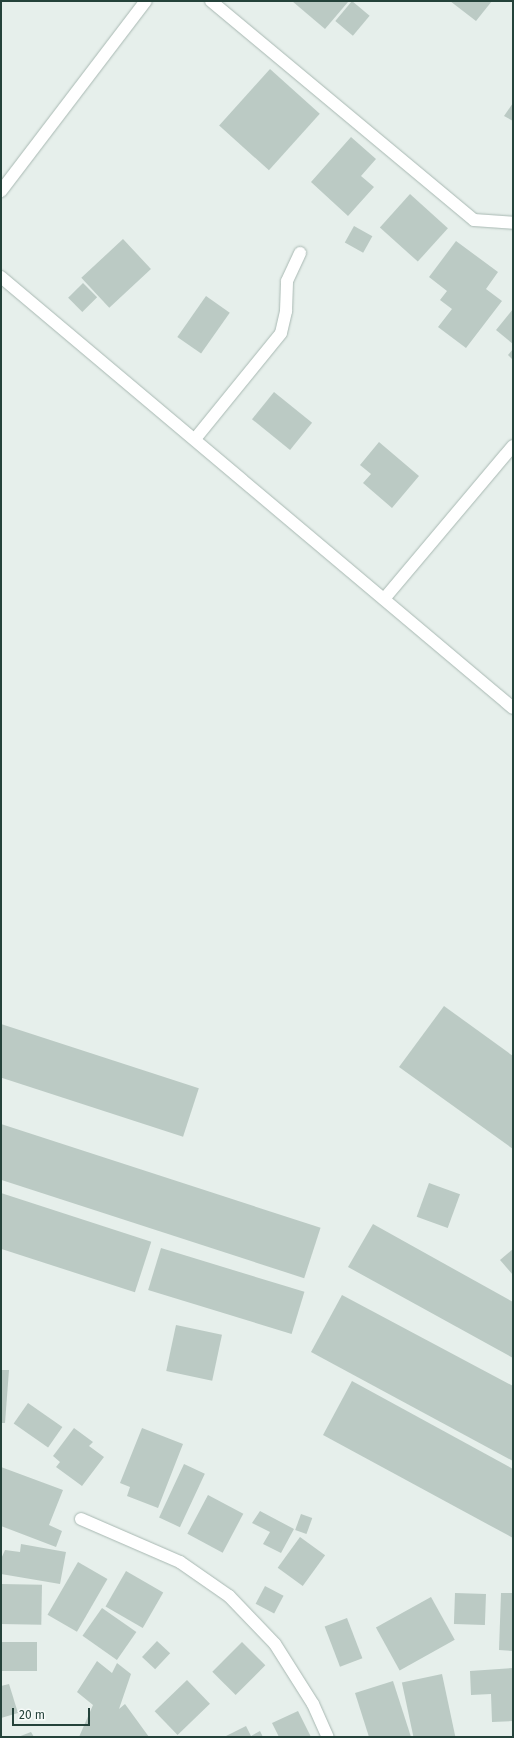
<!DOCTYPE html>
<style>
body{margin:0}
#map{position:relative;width:514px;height:1738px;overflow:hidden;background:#e6efeb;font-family:"Fira Sans",sans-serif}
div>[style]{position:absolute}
.building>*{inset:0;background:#bbcac4;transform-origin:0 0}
.roads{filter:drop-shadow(0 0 1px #a8b8b2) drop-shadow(0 0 1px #a8b8b2)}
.minor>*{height:12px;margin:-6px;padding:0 6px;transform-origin:6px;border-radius:6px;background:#fff}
span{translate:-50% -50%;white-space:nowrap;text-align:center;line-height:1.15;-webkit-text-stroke:3px #f7fbf9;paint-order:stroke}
.frame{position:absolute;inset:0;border:2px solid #24423a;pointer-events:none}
.scale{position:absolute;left:12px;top:1708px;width:78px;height:18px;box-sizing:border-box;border:2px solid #24423a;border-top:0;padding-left:5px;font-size:12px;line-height:14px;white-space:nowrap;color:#24423a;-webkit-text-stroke:3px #f7fbf9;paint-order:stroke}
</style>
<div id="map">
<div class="building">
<i style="clip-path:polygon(292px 1px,348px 1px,348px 2px,325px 29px)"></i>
<i style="left:352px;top:1px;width:23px;height:26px;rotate:40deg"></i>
<i style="clip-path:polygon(450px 1px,492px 1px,476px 21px)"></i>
<i style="left:270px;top:69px;width:67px;height:76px;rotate:42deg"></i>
<i style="clip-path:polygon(513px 103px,513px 121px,504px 116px)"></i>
<i style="clip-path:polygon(351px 137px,376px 159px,361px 176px,374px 187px,348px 216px,311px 182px)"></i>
<i style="left:410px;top:194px;width:51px;height:45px;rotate:42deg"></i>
<i style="left:354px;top:226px;width:21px;height:19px;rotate:29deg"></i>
<i style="left:123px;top:239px;width:41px;height:57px;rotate:47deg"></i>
<i style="clip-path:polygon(456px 241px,498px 272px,486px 289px,502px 301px,466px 348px,438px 327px,452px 309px,440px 300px,447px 291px,429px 277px)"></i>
<i style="left:83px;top:283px;width:20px;height:21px;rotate:45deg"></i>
<i style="left:206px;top:296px;width:29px;height:50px;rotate:35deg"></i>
<i style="clip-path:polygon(513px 309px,513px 344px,496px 330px)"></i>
<i style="clip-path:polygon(513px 349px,513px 360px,508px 355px)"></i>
<i style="left:274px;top:392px;width:49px;height:35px;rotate:39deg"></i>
<i style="clip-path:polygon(379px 442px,419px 476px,392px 508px,363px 483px,371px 474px,360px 465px)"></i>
<i style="clip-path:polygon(444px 1006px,513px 1056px,513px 1149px,399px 1067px)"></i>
<i style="left:1px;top:1024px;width:208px;height:51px;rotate:18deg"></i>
<i style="left:1px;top:1124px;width:336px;height:53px;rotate:18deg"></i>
<i style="left:429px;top:1183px;width:33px;height:36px;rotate:20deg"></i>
<i style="left:1px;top:1193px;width:158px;height:53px;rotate:18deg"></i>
<i style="clip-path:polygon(373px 1224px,513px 1302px,513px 1358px,348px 1267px)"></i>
<i style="left:161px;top:1248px;width:150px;height:44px;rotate:17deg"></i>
<i style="clip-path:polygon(513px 1249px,513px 1275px,500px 1260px)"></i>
<i style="clip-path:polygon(342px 1295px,513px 1386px,513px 1461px,311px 1352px)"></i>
<i style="left:176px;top:1325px;width:47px;height:47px;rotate:12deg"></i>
<i style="clip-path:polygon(1px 1370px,9px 1370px,5px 1423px,1px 1423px)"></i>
<i style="clip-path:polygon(352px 1381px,513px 1469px,513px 1538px,323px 1435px)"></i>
<i style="left:28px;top:1403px;width:42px;height:25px;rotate:35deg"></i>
<i style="clip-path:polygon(74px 1428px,93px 1442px,89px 1446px,104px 1457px,82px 1486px,56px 1467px,60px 1462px,53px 1456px)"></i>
<i style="clip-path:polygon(142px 1428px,183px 1444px,158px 1508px,127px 1496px,130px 1487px,120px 1483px)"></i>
<i style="left:184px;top:1464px;width:23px;height:59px;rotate:25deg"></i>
<i style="clip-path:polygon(1px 1467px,63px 1490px,49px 1525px,62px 1531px,56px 1547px,1px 1526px)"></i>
<i style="left:208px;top:1495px;width:40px;height:44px;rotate:28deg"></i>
<i style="clip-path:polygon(260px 1511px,294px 1529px,281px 1553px,263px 1544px,270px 1532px,252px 1523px)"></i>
<i style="left:301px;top:1514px;width:12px;height:17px;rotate:20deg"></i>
<i style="left:300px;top:1537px;width:31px;height:38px;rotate:36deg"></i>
<i style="clip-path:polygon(21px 1544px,66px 1552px,60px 1584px,1px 1574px,1px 1559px,5px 1550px,20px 1552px)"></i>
<i style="left:78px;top:1562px;width:34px;height:61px;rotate:30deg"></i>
<i style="left:126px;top:1571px;width:43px;height:41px;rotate:30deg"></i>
<i style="left:1px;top:1584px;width:41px;height:40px;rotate:1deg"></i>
<i style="left:265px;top:1586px;width:21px;height:20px;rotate:28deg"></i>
<i style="left:455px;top:1593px;width:31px;height:31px;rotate:2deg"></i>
<i style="clip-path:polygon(501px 1593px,513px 1593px,513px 1651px,499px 1650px)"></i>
<i style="left:431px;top:1597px;width:49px;height:63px;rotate:61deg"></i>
<i style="left:102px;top:1608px;width:42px;height:34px;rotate:35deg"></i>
<i style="left:347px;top:1618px;width:43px;height:24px;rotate:69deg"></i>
<i style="left:157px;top:1641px;width:18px;height:22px;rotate:43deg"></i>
<i style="left:1px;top:1642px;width:36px;height:29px"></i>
<i style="left:242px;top:1642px;width:33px;height:42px;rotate:45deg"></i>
<i style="clip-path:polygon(97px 1661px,112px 1673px,117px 1663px,131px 1674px,119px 1709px,125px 1704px,149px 1737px,79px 1737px,93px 1705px,77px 1692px)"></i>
<i style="clip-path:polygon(513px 1668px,513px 1721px,492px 1722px,491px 1694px,471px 1695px,470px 1671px)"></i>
<i style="left:442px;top:1674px;width:64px;height:41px;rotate:78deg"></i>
<i style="left:187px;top:1680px;width:33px;height:45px;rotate:46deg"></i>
<i style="clip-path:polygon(393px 1681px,411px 1737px,369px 1737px,355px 1693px)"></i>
<i style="clip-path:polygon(9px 1684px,18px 1713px,1px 1718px,1px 1686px)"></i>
<i style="clip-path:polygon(298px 1711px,311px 1737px,279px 1737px,272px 1723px)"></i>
<i style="clip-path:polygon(246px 1726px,251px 1736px,260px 1731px,263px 1737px,224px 1737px)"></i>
<i style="clip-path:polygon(31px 1732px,34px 1737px,18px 1737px)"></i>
</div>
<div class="roads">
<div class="minor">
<i style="left:211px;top:1px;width:342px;rotate:39.8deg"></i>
<i style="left:474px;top:220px;width:39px;rotate:4deg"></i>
<i style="left:1px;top:191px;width:239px;rotate:-52.7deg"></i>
<i style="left:1px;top:277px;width:669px;rotate:40.09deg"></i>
<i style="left:195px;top:439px;width:136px;rotate:-50.9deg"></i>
<i style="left:281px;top:333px;width:23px;rotate:-77deg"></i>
<i style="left:286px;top:311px;width:30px;rotate:-88deg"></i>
<i style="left:287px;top:281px;width:31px;rotate:-65deg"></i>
<i style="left:384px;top:599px;width:200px;rotate:-49.9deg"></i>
<i style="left:81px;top:1519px;width:108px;rotate:23.5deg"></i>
<i style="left:180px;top:1562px;width:60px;rotate:34.8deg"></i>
<i style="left:229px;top:1596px;width:66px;rotate:46.2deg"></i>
<i style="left:275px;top:1644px;width:71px;rotate:57.7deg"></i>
<i style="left:313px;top:1704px;width:36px;rotate:66deg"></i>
</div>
</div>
<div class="frame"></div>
<div class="scale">20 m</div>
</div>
